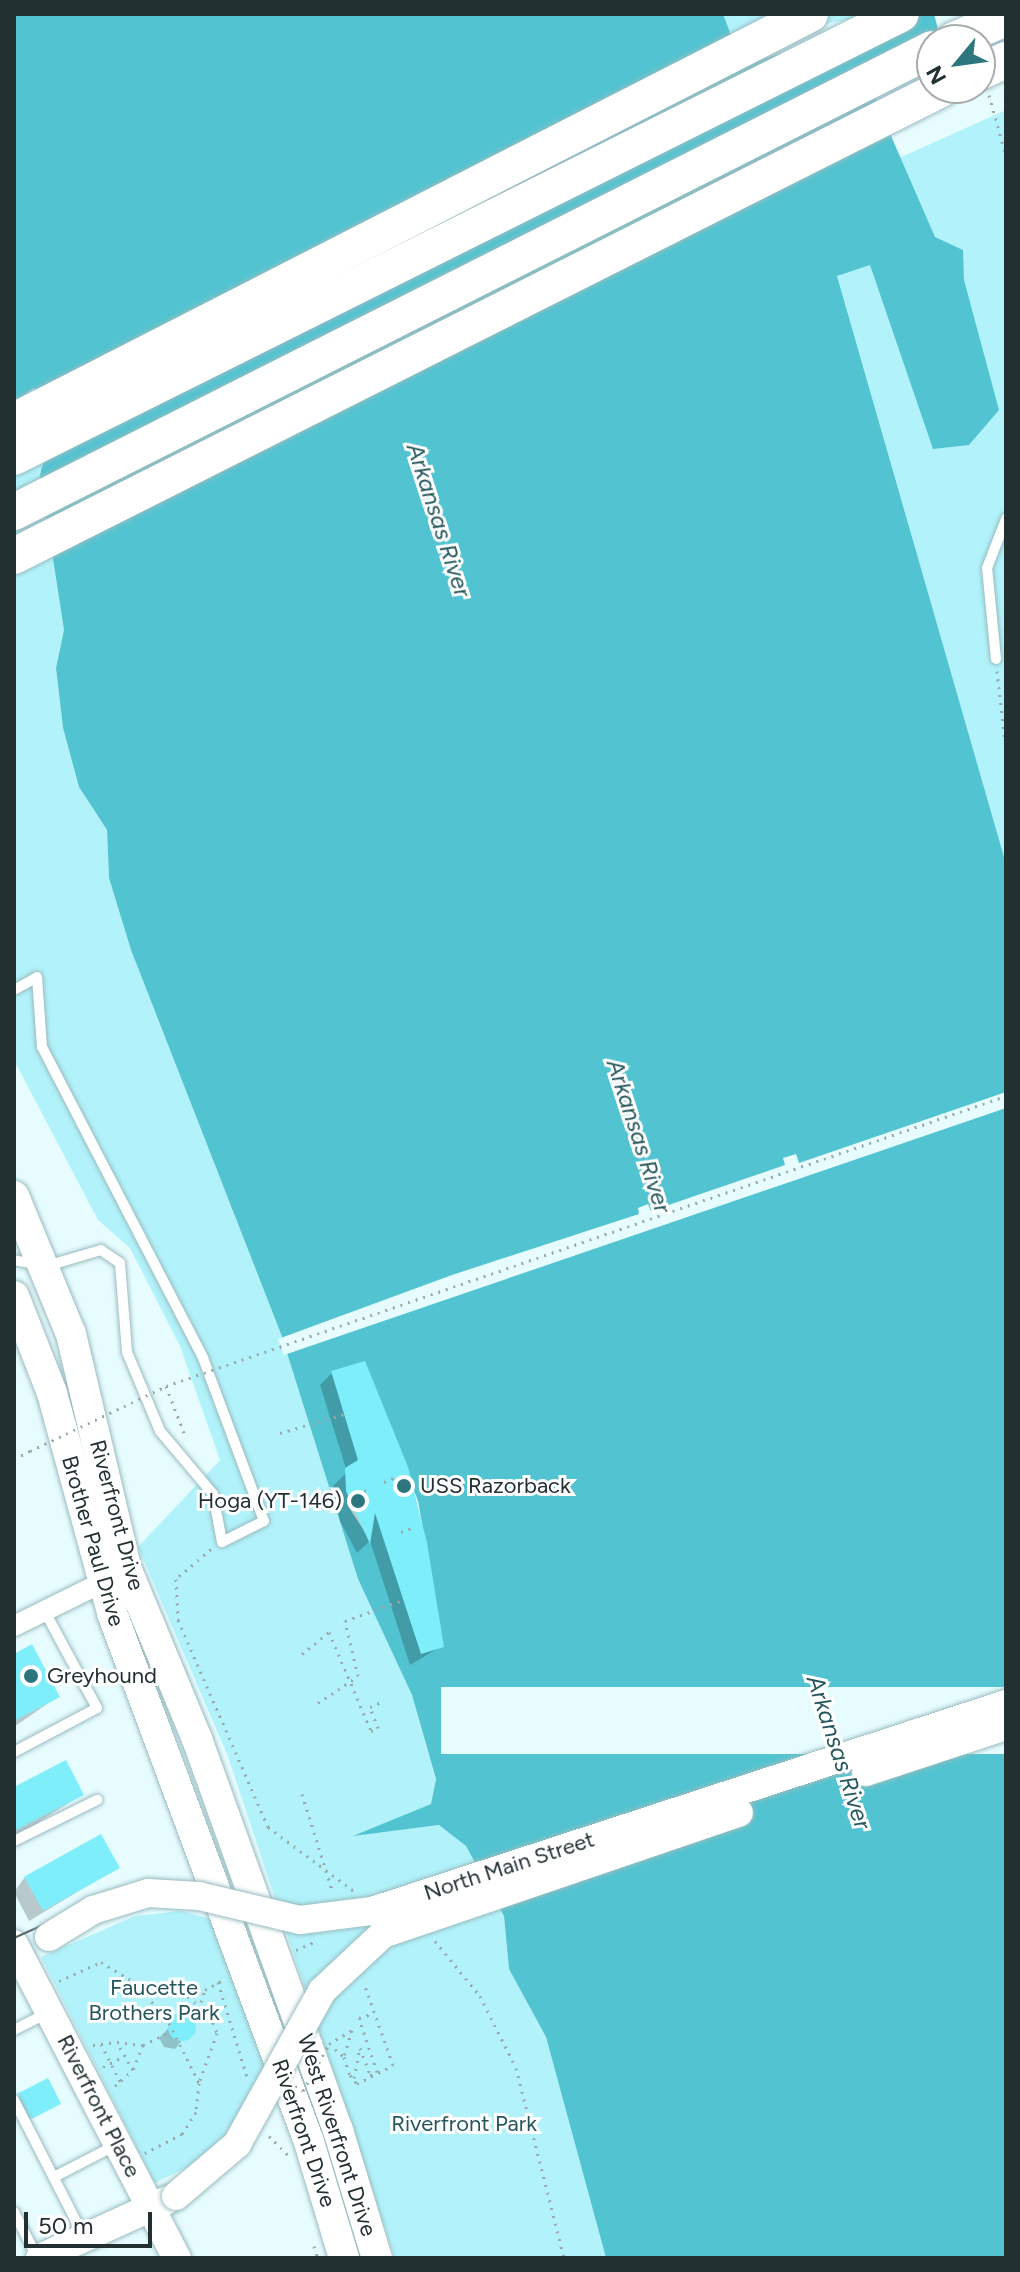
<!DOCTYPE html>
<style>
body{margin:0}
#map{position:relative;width:1020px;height:2272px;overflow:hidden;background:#e7fcff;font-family:Figtree,sans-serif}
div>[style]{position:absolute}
.green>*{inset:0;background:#b2f3fb}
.water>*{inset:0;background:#52c4d1}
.pier>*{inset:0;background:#e7fcff;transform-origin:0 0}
.shadow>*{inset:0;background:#0003;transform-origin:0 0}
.building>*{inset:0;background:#7feefb;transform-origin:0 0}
.round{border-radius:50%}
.path>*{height:3px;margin-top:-1.5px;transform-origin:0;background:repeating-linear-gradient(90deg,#98aaac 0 2px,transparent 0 8px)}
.roads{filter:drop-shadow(0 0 2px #98bbbf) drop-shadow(0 0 2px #98bbbf)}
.lane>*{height:10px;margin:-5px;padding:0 5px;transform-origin:5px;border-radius:5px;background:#fff}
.street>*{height:20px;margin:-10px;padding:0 10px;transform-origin:10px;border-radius:10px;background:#fff}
.secondary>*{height:28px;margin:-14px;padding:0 14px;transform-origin:14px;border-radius:14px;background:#fff}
.primary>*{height:30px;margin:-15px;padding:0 15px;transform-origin:15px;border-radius:15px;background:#fff}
.highway>*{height:36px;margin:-18px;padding:0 18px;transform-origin:18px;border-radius:18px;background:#fff}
.tram>*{height:2px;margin:-1px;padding:0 1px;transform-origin:1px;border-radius:1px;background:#5a6a6c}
.path-bridge>*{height:3px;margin-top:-1.5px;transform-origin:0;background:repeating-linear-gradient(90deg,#98aaac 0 2px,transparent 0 8px)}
.bridges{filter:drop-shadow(0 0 2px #98bbbf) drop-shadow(0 0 2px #98bbbf)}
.secondary-bridge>*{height:28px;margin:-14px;padding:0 14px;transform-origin:14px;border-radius:14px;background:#fff}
.highway-bridge>*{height:36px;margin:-18px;padding:0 18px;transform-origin:18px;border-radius:18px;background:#fff}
.dots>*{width:22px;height:22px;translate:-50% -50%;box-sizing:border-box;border:4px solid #fff;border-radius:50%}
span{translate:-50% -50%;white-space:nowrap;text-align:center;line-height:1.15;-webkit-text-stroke:6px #fff;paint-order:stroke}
.poi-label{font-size:22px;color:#223032}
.left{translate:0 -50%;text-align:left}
.right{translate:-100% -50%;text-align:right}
.street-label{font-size:22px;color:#223032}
.park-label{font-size:22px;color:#25565b}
.water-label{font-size:24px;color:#27585d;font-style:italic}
.frame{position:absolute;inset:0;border:16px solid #223032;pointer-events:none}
.north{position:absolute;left:916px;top:24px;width:80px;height:80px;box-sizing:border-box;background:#fff;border:2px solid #a7acad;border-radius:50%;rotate:241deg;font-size:22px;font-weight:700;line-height:32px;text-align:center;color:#223032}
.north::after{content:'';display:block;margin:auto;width:28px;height:36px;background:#2d767e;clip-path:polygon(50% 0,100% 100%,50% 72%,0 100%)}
.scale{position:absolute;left:24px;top:2212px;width:128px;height:36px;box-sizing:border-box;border:4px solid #223032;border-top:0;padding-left:10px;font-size:24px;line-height:28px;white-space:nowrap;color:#223032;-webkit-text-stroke:6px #fff;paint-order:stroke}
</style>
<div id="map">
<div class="green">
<i style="clip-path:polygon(723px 14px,878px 14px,772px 34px,730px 32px)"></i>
<i style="clip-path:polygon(1006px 110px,1006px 864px,837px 276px,902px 173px,897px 159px)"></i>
<i style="clip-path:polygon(34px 388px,54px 419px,40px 475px,64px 630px,56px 668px,63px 728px,79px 787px,107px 830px,109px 878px,131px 950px,281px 1334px,358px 1579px,412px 1695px,436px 1780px,431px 1804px,357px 1835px,440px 1825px,466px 1846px,504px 1916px,509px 1969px,546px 2037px,606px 2258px,395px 2258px,227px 1754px,138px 1547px,220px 1460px,180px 1346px,130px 1248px,98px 1220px,14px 1060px,14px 403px)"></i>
<i style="clip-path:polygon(181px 1911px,211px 1919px,269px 2072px,243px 2121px,212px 2155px,155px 2183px,41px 1957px,135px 1916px)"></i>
</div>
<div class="water">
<i style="clip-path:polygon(evenodd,14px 14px,723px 14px,743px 66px,896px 14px,934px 14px,941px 40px,868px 83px,935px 237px,963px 250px,964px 280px,999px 410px,969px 445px,933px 449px,870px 265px,837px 276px,1006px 864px,1006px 2258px,606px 2258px,546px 2037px,509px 1969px,504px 1916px,466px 1846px,439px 1825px,353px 1836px,431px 1804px,436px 1779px,412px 1695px,358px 1579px,281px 1334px,131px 950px,109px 878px,107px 830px,79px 787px,63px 728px,56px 668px,64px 630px,40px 475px,54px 419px,34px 388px,14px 403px,14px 14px,369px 1373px,418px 1501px,434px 1590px,369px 1373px,14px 14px,348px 1467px,370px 1540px,350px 1509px,348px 1467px)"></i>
</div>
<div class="pier">
<i style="clip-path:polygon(1006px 1092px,1006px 1108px,284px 1355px,278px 1339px,452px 1275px,639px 1214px,638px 1208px,648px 1204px,651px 1211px,785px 1165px,783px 1158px,796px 1154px,799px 1163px)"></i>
<i style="left:1006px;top:1687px;width:67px;height:565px;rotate:90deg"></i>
</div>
<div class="shadow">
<i style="clip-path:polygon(332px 1373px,442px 1646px,410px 1665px,370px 1541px,357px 1553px,340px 1521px,333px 1486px,347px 1472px,320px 1385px)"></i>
<i style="clip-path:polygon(14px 1656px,57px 1697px,14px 1727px)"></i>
<i style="clip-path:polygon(14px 1789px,81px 1795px,14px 1838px)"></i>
<i style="clip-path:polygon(117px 1868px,29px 1921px,14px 1892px,25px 1877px)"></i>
<i style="clip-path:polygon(181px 2015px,194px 2026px,175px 2049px,164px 2047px,159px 2038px)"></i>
<i style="left:47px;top:2081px;width:26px;height:36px;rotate:62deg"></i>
</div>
<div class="building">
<i style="clip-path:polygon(365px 1361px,408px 1467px,427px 1543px,444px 1647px,421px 1654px,375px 1513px,370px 1544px,346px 1491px,345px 1468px,358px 1460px,331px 1371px)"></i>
<i style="clip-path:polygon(32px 1644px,60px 1697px,14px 1721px,14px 1654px)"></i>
<i style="clip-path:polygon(66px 1760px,84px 1795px,14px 1831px,14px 1787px)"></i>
<i style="left:101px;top:1834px;width:39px;height:88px;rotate:61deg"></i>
<i class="round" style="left:168px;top:2013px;width:28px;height:28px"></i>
<i style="left:48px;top:2078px;width:29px;height:34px;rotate:63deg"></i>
</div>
<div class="path">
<i style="left:989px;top:95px;width:63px;rotate:74.4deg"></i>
<i style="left:997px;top:671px;width:80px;rotate:83.5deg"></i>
<i style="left:166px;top:1386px;width:56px;rotate:69deg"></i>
<i style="left:280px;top:1433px;width:67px;rotate:-16.5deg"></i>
<i style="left:14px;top:1459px;width:18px;rotate:-27deg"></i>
<i style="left:384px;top:1482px;width:15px;rotate:-23deg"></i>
<i style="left:364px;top:1491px;width:6px;rotate:-9deg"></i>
<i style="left:401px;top:1532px;width:12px;rotate:-20deg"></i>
<i style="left:211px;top:1549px;width:46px;rotate:139.4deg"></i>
<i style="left:176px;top:1579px;width:41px;rotate:87.2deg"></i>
<i style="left:178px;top:1620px;width:226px;rotate:66.5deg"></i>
<i style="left:268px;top:1827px;width:107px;rotate:36.7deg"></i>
<i style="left:302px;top:1654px;width:35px;rotate:-39deg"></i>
<i style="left:329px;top:1632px;width:108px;rotate:67deg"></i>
<i style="left:371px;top:1731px;width:8px;rotate:-23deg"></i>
<i style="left:378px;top:1728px;width:22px;rotate:-111deg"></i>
<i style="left:370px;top:1707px;width:12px;rotate:-24deg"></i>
<i style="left:318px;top:1703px;width:48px;rotate:-34deg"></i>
<i style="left:358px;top:1676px;width:57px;rotate:-103.3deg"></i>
<i style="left:345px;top:1621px;width:62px;rotate:-19.9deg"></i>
<i style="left:302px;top:1794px;width:104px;rotate:72.6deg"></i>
<i style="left:435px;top:1941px;width:71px;rotate:50.7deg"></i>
<i style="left:480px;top:1996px;width:80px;rotate:63.4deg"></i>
<i style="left:516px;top:2068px;width:196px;rotate:75.8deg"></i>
<i style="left:296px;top:1950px;width:20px;rotate:-24deg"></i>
<i style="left:59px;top:1981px;width:46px;rotate:-24.3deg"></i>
<i style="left:101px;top:1962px;width:41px;rotate:31deg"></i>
<i style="left:136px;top:1983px;width:52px;rotate:50.5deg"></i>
<i style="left:169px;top:2023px;width:67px;rotate:63.4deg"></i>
<i style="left:199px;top:2083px;width:29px;rotate:96deg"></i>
<i style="left:196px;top:2112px;width:26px;rotate:122deg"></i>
<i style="left:182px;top:2134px;width:42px;rotate:152.8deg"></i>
<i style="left:218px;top:1982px;width:102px;rotate:73deg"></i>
<i style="left:137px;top:1983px;width:46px;rotate:10.1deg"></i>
<i style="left:182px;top:1991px;width:37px;rotate:41deg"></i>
<i style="left:210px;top:2015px;width:19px;rotate:69deg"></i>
<i style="left:217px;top:2033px;width:53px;rotate:109.8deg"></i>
<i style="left:201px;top:2002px;width:13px;rotate:-72deg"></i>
<i style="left:205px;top:1990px;width:23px;rotate:-29deg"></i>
<i style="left:101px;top:2044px;width:42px;rotate:62.8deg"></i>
<i style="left:93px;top:2045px;width:24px;rotate:-7deg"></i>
<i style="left:143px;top:2045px;width:27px;rotate:112deg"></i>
<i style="left:133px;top:2070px;width:32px;rotate:-120deg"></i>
<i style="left:117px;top:2042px;width:26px;rotate:7deg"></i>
<i style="left:143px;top:2045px;width:28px;rotate:-26deg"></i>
<i style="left:335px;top:2049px;width:12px;rotate:42deg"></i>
<i style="left:103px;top:2067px;width:25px;rotate:-27deg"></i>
<i style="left:350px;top:2075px;width:11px;rotate:52deg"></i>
<i style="left:357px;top:2084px;width:41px;rotate:-27.8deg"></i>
<i style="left:393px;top:2065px;width:87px;rotate:-109.5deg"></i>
<i style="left:370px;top:2075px;width:8px;rotate:-23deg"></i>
<i style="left:377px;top:2072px;width:57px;rotate:-108.4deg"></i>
<i style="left:359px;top:2018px;width:16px;rotate:-18deg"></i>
<i style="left:354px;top:2078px;width:31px;rotate:-79deg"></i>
<i style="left:360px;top:2048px;width:28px;rotate:69deg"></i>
<i style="left:115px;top:2086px;width:24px;rotate:-42deg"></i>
<i style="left:269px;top:2136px;width:27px;rotate:45deg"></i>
<i style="left:314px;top:2246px;width:13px;rotate:72deg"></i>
</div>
<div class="roads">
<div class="lane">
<i style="left:996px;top:659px;width:91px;rotate:-95.6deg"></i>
<i style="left:987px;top:568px;width:53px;rotate:-68.8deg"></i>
<i style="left:14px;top:990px;width:26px;rotate:-29deg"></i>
<i style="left:37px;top:977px;width:70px;rotate:85.9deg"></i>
<i style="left:42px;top:1047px;width:350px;rotate:62.6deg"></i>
<i style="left:203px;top:1358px;width:174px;rotate:69.5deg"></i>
<i style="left:264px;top:1521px;width:47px;rotate:153.4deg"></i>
<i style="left:222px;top:1542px;width:49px;rotate:-100.6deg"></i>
<i style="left:213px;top:1494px;width:82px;rotate:-130.1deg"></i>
<i style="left:160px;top:1431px;width:86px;rotate:-112.7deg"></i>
<i style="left:127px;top:1352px;width:89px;rotate:-94.5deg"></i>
<i style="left:120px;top:1263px;width:23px;rotate:-146deg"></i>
<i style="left:101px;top:1250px;width:56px;rotate:163.5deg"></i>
<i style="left:47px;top:1266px;width:34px;rotate:-170deg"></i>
<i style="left:14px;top:1752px;width:94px;rotate:-27.9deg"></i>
<i style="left:97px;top:1708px;width:111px;rotate:-118.4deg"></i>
<i style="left:14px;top:1841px;width:93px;rotate:-26.3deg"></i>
<i style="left:14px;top:2030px;width:38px;rotate:-27deg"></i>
<i style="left:14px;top:2100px;width:152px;rotate:62.9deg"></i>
<i style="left:54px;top:2177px;width:70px;rotate:-27.3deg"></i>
<i style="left:14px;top:2212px;width:51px;rotate:62.9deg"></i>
</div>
<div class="street">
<i style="left:14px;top:1626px;width:113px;rotate:-26.3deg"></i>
</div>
<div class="secondary">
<i style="left:14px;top:1944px;width:354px;rotate:62.6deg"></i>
<i style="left:40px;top:2258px;width:140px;rotate:-24.5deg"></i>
</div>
<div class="primary">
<i style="left:14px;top:1196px;width:149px;rotate:67.6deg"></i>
<i style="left:71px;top:1334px;width:243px;rotate:76.7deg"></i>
<i style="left:127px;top:1570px;width:183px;rotate:67.5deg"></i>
<i style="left:197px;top:1739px;width:416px;rotate:70.2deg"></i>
<i style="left:338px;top:2130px;width:134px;rotate:73.1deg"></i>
<i style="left:14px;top:1296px;width:104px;rotate:68.6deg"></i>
<i style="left:52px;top:1393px;width:228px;rotate:74.7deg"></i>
<i style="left:112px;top:1613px;width:564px;rotate:69.57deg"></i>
<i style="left:309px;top:2142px;width:121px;rotate:73.2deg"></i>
</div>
<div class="highway">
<i style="left:14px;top:421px;width:894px;rotate:-27.08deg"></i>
<i style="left:14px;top:457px;width:991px;rotate:-26.54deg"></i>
<i style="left:14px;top:512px;width:1028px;rotate:-26.76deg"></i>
<i style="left:14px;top:556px;width:1040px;rotate:-26.74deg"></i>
</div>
</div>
<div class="tram">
<i style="left:14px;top:1938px;width:129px;rotate:-24.2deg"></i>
<i style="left:132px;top:1885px;width:60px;rotate:1deg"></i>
<i style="left:192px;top:1886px;width:96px;rotate:14.5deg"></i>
<i style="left:285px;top:1910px;width:68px;rotate:-2.5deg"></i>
<i style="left:353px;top:1907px;width:686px;rotate:-17.91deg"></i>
</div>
<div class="path-bridge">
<i style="left:30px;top:1451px;width:151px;rotate:-25.5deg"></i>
<i style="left:166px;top:1386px;width:889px;rotate:-19.05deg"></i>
<i style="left:295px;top:2086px;width:9px;rotate:32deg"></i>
<i style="left:303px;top:2091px;width:54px;rotate:-61deg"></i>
<i style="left:329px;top:2044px;width:27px;rotate:-31deg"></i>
<i style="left:352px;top:2030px;width:28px;rotate:107deg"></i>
<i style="left:344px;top:2057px;width:19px;rotate:72deg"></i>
</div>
<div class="bridges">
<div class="secondary-bridge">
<i style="left:866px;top:1772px;width:147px;rotate:-18.2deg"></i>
<i style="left:49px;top:1937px;width:52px;rotate:-31.5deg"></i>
<i style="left:93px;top:1910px;width:58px;rotate:-17.2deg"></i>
<i style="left:148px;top:1893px;width:51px;rotate:3.4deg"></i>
<i style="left:199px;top:1896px;width:104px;rotate:13.4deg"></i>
<i style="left:300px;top:1920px;width:73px;rotate:-7.1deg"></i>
<i style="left:372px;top:1911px;width:667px;rotate:-18.08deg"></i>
<i style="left:176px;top:2196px;width:80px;rotate:-40.4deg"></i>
<i style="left:237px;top:2144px;width:175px;rotate:-60.9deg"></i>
<i style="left:322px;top:1991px;width:83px;rotate:-43.1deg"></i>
<i style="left:383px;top:1934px;width:376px;rotate:-18.8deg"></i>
</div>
<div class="highway-bridge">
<i style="left:954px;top:40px;width:56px;rotate:-22.9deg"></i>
<i style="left:980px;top:72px;width:29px;rotate:-25deg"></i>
</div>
</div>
<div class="dots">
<i style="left:404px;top:1486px;background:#2d767e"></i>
<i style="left:358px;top:1501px;background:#2d767e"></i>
<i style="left:31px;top:1676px;background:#2d767e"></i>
</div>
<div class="poi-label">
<span class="left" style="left:420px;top:1486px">USS Razorback</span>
<span class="right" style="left:342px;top:1501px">Hoga (YT-146)</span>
<span class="left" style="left:47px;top:1676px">Greyhound</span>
</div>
<div class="street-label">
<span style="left:117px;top:1515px;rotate:75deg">Riverfront Drive</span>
<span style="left:93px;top:1541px;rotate:74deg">Brother Paul Drive</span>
<span style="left:509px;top:1866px;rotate:-18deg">North Main Street</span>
<span style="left:99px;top:2106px;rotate:63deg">Riverfront Place</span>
<span style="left:304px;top:2133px;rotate:71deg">Riverfront Drive</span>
<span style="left:337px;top:2135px;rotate:72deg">West Riverfront Drive</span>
</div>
<div class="park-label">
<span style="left:154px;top:2000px">Faucette<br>Brothers Park</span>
<span style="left:464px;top:2124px">Riverfront Park</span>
</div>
<div class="water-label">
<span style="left:439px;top:520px;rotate:72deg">Arkansas River</span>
<span style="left:639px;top:1136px;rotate:72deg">Arkansas River</span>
<span style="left:839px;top:1752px;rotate:72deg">Arkansas River</span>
</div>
<div class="frame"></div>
<div class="north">N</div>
<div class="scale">50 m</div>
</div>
